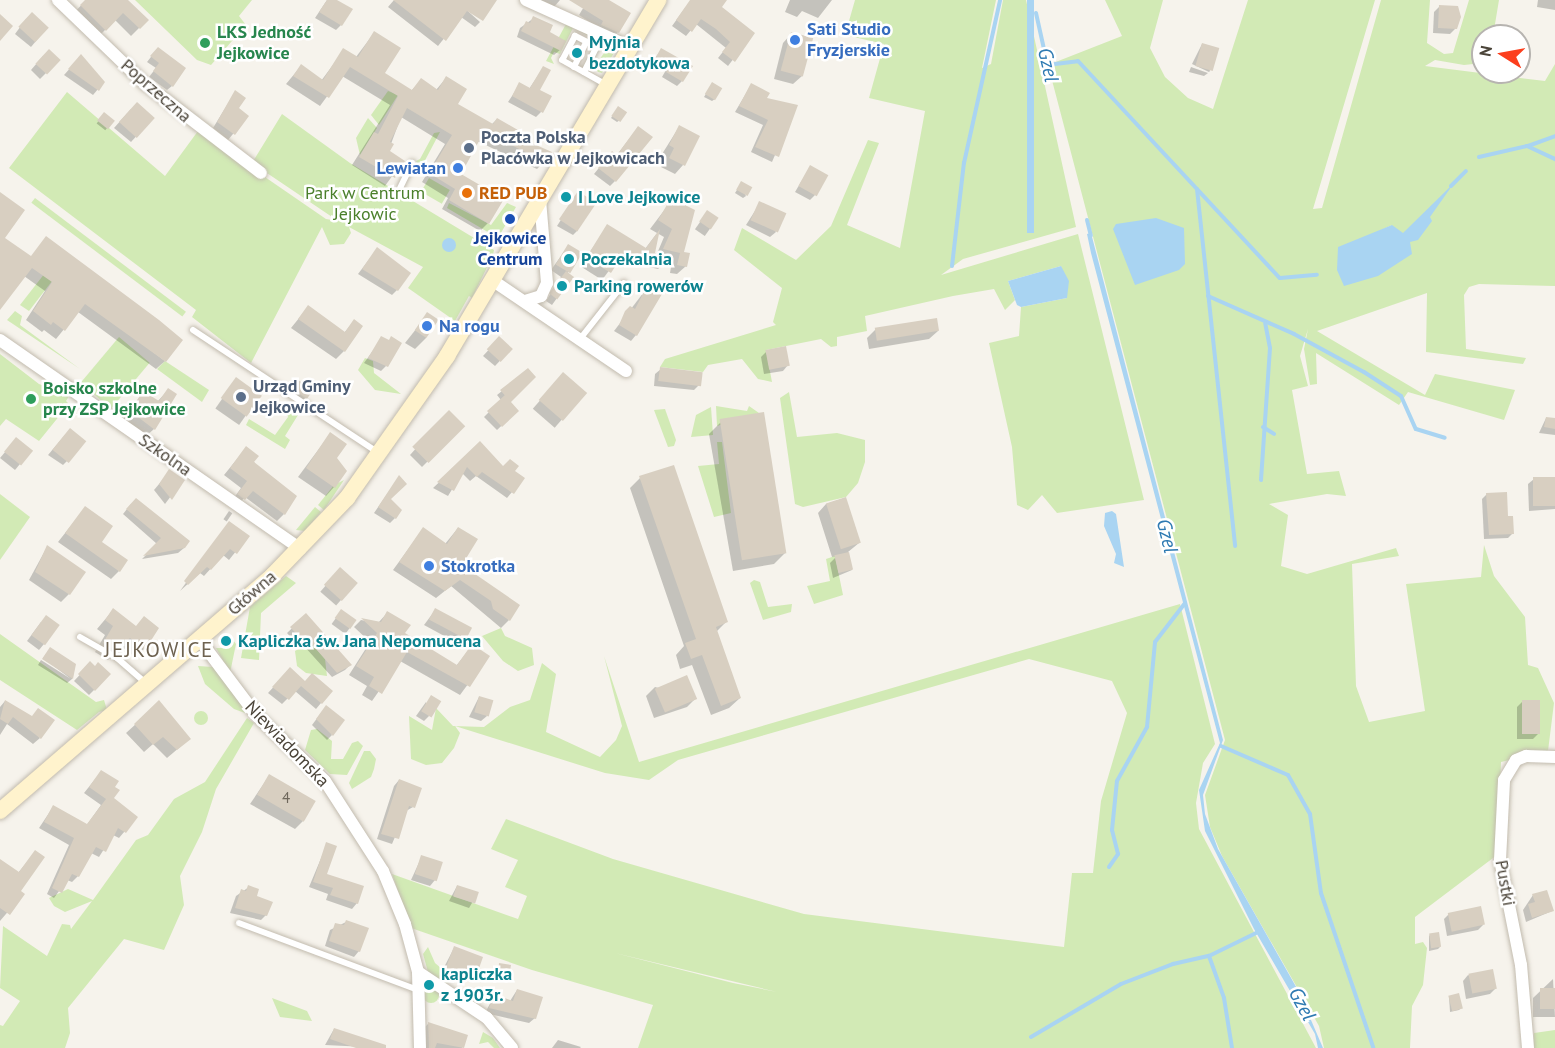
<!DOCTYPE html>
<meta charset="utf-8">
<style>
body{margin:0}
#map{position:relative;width:1555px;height:1048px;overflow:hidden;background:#f6f3ec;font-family:"PT Sans",sans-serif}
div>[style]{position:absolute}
.green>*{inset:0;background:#d2eab5;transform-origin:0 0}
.round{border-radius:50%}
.water>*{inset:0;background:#a9d4f2;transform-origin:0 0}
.shadow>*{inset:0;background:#0003;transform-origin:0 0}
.stream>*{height:4px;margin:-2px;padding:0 2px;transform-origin:2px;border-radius:2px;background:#a9d4f2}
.building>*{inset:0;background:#d8cfc1;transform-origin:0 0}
.roads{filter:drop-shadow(0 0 2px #c2bbae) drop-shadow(0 0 2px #c2bbae)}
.lane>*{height:6px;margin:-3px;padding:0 3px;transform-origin:3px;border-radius:3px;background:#fff}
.street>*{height:12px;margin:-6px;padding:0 6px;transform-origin:6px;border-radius:6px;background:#fff}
.secondary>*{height:16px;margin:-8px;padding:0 8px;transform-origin:8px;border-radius:8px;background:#fff3cd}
.dots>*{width:16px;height:16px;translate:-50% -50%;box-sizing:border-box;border:3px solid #fff;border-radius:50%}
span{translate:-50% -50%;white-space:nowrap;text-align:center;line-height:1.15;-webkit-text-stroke:5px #fff;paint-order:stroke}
.number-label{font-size:15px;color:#6e675b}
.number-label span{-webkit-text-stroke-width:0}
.shop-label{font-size:18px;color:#366cbe;font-weight:700}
.left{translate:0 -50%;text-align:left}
.right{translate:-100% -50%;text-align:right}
.leisure-label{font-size:18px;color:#27864d;font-weight:700}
.culture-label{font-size:18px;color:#0d838f;font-weight:700}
.street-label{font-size:18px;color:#4b4439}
.service-label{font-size:18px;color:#4e5e75;font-weight:700}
.food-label{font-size:18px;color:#c56008;font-weight:700}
.park-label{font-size:18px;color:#4a7f2a}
.transit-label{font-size:18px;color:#164399;font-weight:700}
.water-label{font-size:20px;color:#2e7ab2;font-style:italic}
.quarter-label{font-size:21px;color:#6e6250;letter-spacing:1.5px}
.north{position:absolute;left:1471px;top:24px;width:60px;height:60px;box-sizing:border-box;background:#fff;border:2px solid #b7b4b0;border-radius:50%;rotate:281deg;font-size:16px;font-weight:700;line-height:24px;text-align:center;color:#4b4439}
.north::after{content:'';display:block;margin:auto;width:21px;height:27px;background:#fc3f1d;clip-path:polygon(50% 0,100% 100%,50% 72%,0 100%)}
</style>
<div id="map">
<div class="green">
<i style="clip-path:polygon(135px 0,252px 0,239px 16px,246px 25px,211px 65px,197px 60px)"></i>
<i style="clip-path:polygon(855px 0,996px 0,982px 68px,991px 64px,1003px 0,1026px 0,1076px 227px,963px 259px,941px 275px,1078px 234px,1144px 500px,1057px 513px,1042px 495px,1028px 510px,1017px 505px,1012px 447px,989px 343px,1019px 336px,1021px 307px,1067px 298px,1061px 266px,1008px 281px,1015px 300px,1005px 310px,994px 289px,953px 296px,865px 316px,867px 331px,837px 337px,837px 346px,831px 347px,821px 339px,766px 350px,772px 382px,758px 379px,742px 359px,708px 365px,703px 372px,660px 367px,665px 359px,776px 325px,773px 322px,782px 288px,734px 250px,742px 228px,796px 260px,831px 226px,868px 140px,879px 143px,847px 225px,900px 248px,925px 111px,869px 98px,884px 44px,845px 35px)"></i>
<i style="clip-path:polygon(evenodd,1105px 0,1163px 0,1150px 48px,1165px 77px,1188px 98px,1213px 109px,1248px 0,1375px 0,1313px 209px,1322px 208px,1381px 0,1430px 0,1427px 43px,1444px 54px,1453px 53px,1469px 0,1499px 0,1493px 36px,1483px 36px,1483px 63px,1464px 65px,1435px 60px,1425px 66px,1545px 81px,1555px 64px,1555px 286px,1479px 284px,1469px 287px,1464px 295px,1466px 349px,1526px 358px,1523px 364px,1426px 352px,1427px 293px,1317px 331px,1425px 395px,1435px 374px,1515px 390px,1504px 420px,1408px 392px,1399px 405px,1316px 353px,1317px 384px,1310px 385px,1304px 349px,1308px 329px,1300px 356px,1308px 386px,1292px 390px,1307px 474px,1339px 471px,1346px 496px,1327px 494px,1269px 504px,1288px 515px,1281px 566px,1307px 574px,1396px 548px,1399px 556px,1352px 564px,1356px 686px,1369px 722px,1425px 711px,1406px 584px,1481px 577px,1484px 545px,1494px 576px,1525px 617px,1528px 665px,1538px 668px,1554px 703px,1548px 751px,1501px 762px,1497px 855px,1415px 917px,1415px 944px,1423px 942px,1427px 948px,1423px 985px,1412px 1006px,1410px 1048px,1324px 1048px,1319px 1026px,1222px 856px,1210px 827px,1205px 795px,1225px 740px,1048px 65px,1122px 36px,1105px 0,1392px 225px,1337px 269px,1373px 234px,1392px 225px)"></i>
<i style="clip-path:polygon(566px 24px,594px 34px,589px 36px,573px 28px,560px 54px,554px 52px,551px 58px,554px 64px,546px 61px)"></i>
<i style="clip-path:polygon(612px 42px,618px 46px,602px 73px,598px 72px,594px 67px)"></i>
<i style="clip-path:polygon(388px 91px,398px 95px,379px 125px,371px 115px)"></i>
<i style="clip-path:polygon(67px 92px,165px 176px,198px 131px,326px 219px,338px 221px,252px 163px,282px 114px,350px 163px,494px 250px,493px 255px,472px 298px,469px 296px,455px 321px,408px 288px,423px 267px,349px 227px,351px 233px,344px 244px,330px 245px,322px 227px,251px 363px,192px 317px,196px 310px,9px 168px)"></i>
<i style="clip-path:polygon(368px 118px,377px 128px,360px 155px,356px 138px)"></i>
<i style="clip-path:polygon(440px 132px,421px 168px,416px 161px,420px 159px,434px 133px)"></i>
<i style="left:429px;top:178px;width:24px;height:16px;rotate:30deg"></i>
<i style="left:35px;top:198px;width:189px;height:6px;rotate:37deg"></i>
<i style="clip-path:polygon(449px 203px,491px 225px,507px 203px,516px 207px,498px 238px,447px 208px)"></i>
<i style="clip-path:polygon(52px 264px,56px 276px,29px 311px,20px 305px)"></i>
<i style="clip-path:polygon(15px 311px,22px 316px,20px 325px,80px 369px,7px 320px)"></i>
<i style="left:119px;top:337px;width:40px;height:60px;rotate:40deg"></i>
<i style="clip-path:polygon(0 354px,39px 384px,69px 396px,66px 401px,69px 404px,39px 441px,6px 419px,0 426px)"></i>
<i style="clip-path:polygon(365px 358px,373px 361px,374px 373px,401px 394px,375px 390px,358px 370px)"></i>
<i style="clip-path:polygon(165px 361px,209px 390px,202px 402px,157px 369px)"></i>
<i style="clip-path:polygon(789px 392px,797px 437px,837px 433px,865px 440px,865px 462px,858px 483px,846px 497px,803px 507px,795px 504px,780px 398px)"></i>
<i style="clip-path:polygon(285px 405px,298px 415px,285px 436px,290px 440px,285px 449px,246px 425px,249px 419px,275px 435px,288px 417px)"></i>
<i style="clip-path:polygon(716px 406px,747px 411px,749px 406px,759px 413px,717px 426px)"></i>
<i style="clip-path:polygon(711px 407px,713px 435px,691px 437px,696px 415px)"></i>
<i style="clip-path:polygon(665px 409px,676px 440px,674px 446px,668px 447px,654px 410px)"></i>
<i style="clip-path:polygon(717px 442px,722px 442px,731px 513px,714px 517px,698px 466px,719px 464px)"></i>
<i style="clip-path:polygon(344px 480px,324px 510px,318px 505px,334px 485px)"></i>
<i style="clip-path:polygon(0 494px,30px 517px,0 560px)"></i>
<i style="clip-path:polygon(315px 507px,321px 512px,305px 531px,296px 530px)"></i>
<i style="clip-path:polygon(835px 556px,843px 595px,814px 604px,807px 586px,830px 581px,826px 559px)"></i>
<i style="clip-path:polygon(286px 576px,296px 583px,261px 613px,259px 660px,241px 658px,250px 607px)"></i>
<i style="clip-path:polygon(754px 580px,760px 582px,768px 607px,792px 604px,791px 612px,763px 620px,750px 583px)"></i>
<i style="clip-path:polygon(evenodd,1180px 604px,1215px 744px,1203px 763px,1196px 803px,1199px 829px,1316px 1048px,638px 1048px,653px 1005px,532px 970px,411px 928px,392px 874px,518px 919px,527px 896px,505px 887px,518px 860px,491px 849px,506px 819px,613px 859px,804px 914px,1064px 947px,1072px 873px,1093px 873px,1101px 801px,1127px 713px,1112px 681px,1029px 659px,678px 760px,649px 780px,605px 773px,455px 726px,460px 733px,454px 748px,442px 763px,426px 765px,411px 759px,409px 716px,432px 730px,436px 708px,453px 726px,484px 727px,510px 707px,530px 700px,542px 663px,556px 674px,546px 732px,600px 757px,616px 740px,622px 726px,604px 656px,639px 762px,1180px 604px,615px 953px,777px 992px,733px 983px,615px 953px)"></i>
<i style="clip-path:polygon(501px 628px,505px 636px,532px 648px,534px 665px,518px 671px,503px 661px,482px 636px)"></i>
<i style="clip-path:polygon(0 634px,96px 702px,104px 700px,107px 710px,99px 712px,77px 730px,0 680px)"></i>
<i style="clip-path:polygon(233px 640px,236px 644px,230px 673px,216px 648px,225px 648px)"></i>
<i style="clip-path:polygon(310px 642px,325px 659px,327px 676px,306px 673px,297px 666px,295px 651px)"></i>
<i style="clip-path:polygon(198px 666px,213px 667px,242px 702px,245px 713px,234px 709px,205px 684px)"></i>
<i class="round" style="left:194px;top:711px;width:14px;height:14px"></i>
<i style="clip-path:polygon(247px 718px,254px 723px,216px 789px,202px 832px,180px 876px,184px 905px,164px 950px,124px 939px,68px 1008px,70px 1033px,65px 1048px,0 1048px,0 1025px,3px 1026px,20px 1001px,0 988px,3px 926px,47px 956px,62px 924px,70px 925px,71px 929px,92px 901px,65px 912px,54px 906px,49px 898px,68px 889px,93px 900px,136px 840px,148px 835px,174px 799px,205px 782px)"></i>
<i style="clip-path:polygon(317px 729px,332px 741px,331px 759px,343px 759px,352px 743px,358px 741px,363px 746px,347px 775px,330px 774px,305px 750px,311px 730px)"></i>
<i style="clip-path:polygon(364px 751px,370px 751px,376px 759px,374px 769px,371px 777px,352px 789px,349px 783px)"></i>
<i style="clip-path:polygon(428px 947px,435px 963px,455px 980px,446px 983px,428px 972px,423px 954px)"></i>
<i class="round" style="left:423px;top:987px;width:16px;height:16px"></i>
<i style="clip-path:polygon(272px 998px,307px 1011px,312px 1021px,280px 1017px)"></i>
<i style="clip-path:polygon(1555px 1030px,1555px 1048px,1533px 1048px,1534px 1033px)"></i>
<i style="clip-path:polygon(483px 1032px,493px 1038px,500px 1048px,494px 1048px,488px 1042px,479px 1044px)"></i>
</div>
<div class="water">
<i style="left:1027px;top:0;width:7px;height:233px"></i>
<i style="clip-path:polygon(1454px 183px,1430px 217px,1432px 221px,1418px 240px,1410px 242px,1412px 254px,1378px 276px,1344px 286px,1337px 270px,1338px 247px,1392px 225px,1403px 233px)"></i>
<i style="clip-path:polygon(1156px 218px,1184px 228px,1185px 264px,1179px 270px,1135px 285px,1113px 229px,1116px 224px)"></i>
<i style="clip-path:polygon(1091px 233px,1223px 740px,1203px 795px,1205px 814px,1218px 849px,1299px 992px,1323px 1048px,1318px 1048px,1315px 1034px,1254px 929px,1205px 831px,1199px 790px,1220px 743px,1091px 253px,1087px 234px)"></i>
<i class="round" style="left:442px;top:238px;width:14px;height:14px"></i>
<i style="clip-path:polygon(1061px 266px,1069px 281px,1067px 298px,1021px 307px,1017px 305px,1008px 281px)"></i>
<i style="clip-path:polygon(1112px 511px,1116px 514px,1124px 567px,1114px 563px,1116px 554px,1104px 526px,1105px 513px)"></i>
</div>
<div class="shadow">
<i style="clip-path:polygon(86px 0,126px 0,147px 20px,131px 36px,115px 20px,97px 38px,73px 14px)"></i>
<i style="clip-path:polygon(327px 0,335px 0,341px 25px,336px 30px,315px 18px)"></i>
<i style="clip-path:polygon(394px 0,494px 0,461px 5px,480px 22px,475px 27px,461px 17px,438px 46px,388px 7px)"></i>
<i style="clip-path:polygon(534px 0,560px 0,554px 7px)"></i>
<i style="clip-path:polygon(588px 0,606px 0,618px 32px,612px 37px,579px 15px)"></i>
<i style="clip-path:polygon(698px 0,725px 0,719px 7px,753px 33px,728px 66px,718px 58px,726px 48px,696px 24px,686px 36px,672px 26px,685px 8px)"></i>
<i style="clip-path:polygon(790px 0,832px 0,818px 18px,802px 11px,797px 17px,785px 12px)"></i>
<i style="clip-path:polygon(1538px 0,1555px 0,1555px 10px,1537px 7px)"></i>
<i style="clip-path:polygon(1439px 7px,1456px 28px,1450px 34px,1433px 33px,1434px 12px)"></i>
<i style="clip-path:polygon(534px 18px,560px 50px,554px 55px,517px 37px,520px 28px)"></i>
<i style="clip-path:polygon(26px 19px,47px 28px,31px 47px,15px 34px)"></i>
<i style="clip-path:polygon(374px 33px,383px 74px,411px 91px,421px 80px,436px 90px,446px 78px,456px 104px,491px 125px,497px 119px,545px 161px,537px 169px,477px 141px,459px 174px,488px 223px,480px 231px,442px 209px,448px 198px,422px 182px,445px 144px,401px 117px,388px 152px,403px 161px,385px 186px,352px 165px,390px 105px,342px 76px,320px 106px,286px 84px,301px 66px,321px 81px,344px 50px,356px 57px)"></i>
<i style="clip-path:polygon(791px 34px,802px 76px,793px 84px,774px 79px,783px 43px)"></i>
<i style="clip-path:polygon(1202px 44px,1210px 71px,1209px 72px,1192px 64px)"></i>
<i style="clip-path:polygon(158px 48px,172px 86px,167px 90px,149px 77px,156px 68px,147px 62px)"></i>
<i style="clip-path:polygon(661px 50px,682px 81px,677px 86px,662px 77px,666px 70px,652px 62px)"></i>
<i style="clip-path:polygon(43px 56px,59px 60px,40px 79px,31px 70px)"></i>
<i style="clip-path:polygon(81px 56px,104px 82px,93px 95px,64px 75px)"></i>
<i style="clip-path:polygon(1191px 67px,1208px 73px,1204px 76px,1189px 72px)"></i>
<i style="clip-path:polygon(543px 68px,538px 91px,541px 112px,536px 117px,508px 102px,520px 84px,529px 89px)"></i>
<i style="clip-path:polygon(751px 85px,765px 99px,796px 106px,772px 162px,751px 152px,763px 125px,735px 112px)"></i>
<i style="clip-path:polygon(710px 87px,715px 99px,712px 101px,704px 97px)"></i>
<i style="clip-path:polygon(235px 92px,237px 108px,247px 117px,228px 140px,213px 128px)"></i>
<i style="clip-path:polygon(131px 109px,153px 118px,131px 142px,114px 128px)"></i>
<i style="clip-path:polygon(616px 111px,620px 120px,617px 122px,611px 118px)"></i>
<i style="left:104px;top:114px;width:11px;height:12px;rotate:38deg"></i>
<i style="clip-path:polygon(679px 127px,683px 165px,675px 174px,661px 167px,666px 156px,662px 154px)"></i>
<i style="clip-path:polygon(633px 134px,615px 181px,610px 186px,594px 174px,607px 158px,616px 156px)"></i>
<i style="clip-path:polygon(810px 167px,815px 195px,810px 200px,795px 192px)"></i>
<i style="clip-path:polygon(740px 185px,746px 196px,743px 198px,735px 193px)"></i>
<i style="clip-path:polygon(578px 193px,578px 230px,573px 235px,557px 226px)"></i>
<i style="clip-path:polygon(0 194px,3px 238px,165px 361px,156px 369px,78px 312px,56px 339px,44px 330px,42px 332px,26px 320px,45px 291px,24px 276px,0 307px)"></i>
<i style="clip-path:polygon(evenodd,672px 200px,686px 266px,677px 274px,670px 273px,672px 261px,659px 258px,665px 262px,658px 269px,617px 260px,602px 280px,580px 266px,608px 226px,645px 249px,657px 233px,650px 229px,672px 200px,657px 233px,664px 237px,656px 256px,653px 254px,657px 233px)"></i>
<i style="clip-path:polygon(760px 203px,776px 232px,770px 237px,746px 225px)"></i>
<i style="left:707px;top:212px;width:12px;height:21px;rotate:35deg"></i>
<i style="clip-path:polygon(568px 246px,581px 254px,567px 274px,572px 277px,552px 305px,546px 301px,561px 277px,551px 270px)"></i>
<i style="clip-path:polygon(377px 249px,397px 290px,392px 295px,358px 274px)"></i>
<i style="clip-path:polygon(647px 288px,636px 335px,631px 341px,614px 331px)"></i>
<i style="clip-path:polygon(308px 307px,344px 333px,354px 321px,344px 351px,336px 359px,291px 328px)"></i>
<i style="clip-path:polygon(428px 314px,426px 338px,415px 349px,405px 343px)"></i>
<i style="clip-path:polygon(876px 329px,938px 331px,929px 339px,869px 349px,867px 338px)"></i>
<i style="clip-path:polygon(382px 338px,386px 366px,381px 371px,364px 363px)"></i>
<i style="clip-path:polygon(494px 344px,511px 349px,495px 366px,483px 356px)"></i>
<i style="clip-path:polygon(766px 352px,788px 365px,783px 371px,764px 374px,761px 357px)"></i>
<i style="clip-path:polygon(661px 369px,700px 384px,694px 390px,654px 386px,655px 374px)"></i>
<i style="clip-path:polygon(528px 370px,509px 402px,517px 411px,497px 430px,484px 417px,501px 400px,497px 395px)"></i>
<i style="left:563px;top:374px;width:29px;height:46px;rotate:41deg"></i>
<i style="left:236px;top:379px;width:29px;height:36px;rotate:35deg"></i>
<i style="clip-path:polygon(293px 387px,311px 391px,300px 404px,287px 395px)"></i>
<i style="clip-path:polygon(168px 390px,154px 429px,145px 437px,122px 420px,143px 393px,157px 402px)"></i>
<i style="clip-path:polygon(444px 417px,463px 426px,422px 467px,410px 455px)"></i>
<i style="clip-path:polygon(1546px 418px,1555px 420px,1555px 435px,1539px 433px)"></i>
<i style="clip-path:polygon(721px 422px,786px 552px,774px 564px,733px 571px,709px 434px)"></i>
<i style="clip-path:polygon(330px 434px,334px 487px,326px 496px,298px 477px)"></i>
<i style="clip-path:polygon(65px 435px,68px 460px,63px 465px,48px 455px)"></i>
<i style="clip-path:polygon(480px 444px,503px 468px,523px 479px,507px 498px,476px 476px,470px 481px,462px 473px,448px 496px,433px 488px)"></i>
<i style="clip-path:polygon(11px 445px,20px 464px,15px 470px,0 458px)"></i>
<i style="clip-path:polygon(246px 448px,284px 514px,277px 521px,245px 497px,237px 506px,231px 502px,241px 488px,224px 475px)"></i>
<i style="clip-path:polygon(170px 471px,183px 480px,165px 504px,154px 490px)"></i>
<i style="clip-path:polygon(399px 477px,389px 499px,395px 518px,390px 523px,374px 513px)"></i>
<i style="clip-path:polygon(640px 478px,726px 622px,716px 632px,740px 698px,729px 708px,711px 715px,692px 665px,680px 669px,676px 655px,684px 646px,630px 488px)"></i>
<i style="clip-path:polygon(1555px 478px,1555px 509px,1529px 511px,1528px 484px,1534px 479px)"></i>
<i style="clip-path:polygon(1487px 494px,1507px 518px,1513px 533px,1508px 538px,1484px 539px,1482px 499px)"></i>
<i style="clip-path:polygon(845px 498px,859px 543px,848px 552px,852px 570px,833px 578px,830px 563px,837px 556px,832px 557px,818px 513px,826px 504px)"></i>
<i style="clip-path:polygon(131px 504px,184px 548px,178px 553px,142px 559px,157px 544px,123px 514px)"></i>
<i style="clip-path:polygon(85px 508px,100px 542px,119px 571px,111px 579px,58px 542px)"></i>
<i style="left:229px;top:511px;width:4px;height:10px;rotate:34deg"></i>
<i style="clip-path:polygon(229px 523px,248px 536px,229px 560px,223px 555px,204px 576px,200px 573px,180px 591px)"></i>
<i style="clip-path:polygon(458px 528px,460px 566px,509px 620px,501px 628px,451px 586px,436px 598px,393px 570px,423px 529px,445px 544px)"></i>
<i style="clip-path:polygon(47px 547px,69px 594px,61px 602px,29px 580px)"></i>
<i style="left:340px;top:569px;width:21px;height:30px;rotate:41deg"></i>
<i style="clip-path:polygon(436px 609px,464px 639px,459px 644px,424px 625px)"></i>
<i style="clip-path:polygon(113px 610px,144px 649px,135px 657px,121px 646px,108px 660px,95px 652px,105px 635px,97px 629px)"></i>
<i style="left:341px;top:611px;width:17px;height:16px;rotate:36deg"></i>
<i style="clip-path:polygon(388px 612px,403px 634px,456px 666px,472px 646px,488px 657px,460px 695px,400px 661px,372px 701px,362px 695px,367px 686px,349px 675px,370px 642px,354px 627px,361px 620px,378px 623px)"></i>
<i style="clip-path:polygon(306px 615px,350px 665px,345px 670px,332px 677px,304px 646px,301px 649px,287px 633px)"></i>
<i style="clip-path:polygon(41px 622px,44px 644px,39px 650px,27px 641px)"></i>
<i style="clip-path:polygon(50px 649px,75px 665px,72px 679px,67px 683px,38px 665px,41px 660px,71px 679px,43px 658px)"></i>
<i style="clip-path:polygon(90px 664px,109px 675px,89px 695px,74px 681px)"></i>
<i style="clip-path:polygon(290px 669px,305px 683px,331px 691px,316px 709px,295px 691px,282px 704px,268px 693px)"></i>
<i style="clip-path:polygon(655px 687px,696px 698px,687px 707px,654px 718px,646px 696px)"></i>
<i style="clip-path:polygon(479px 697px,487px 716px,481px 721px,469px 717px)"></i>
<i style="clip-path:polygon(5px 701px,40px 738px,33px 744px,7px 724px,0 735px,0 707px)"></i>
<i style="clip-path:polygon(1523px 701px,1538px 734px,1533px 739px,1517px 739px,1517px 707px)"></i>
<i style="clip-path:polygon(426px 702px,429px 716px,424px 721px,416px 716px)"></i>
<i style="clip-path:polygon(159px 703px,180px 747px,167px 758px,153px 744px,144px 752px,126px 733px)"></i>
<i style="clip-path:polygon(321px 713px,332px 735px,327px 740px,312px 725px)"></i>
<i style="clip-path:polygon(269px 776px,303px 821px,295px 829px,250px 804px)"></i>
<i style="clip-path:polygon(96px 778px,113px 787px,112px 798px,136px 818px,119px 838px,113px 835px,99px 857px,91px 853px,78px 876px,72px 882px,67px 880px,54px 898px,47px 894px,69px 845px,39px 828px,53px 807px,86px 826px,101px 805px,84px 793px)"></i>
<i style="clip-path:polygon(399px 780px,413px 807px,406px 811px,392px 844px,377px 839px,394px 786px)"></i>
<i style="clip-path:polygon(327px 844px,325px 875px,357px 903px,352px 909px,326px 900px,328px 894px,309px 887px)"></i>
<i style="clip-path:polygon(35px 852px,19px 891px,23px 894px,0 921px,0 860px,18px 873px)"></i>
<i style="clip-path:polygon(422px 856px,435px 880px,430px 886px,411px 880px)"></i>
<i style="clip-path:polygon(457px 886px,478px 893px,469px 908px,449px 901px)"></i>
<i style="clip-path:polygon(249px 887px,266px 915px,261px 920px,230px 913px,236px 896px)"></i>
<i style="clip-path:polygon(1533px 895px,1552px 911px,1526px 922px,1523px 910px)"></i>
<i style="clip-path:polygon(1449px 914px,1483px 925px,1478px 930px,1447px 936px,1444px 919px)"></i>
<i style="clip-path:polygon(346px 922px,359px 951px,354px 957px,325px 946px,330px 930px)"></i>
<i style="clip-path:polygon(1429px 935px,1440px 947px,1438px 949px,1429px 951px)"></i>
<i style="clip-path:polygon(454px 948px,476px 973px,470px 979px,440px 975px)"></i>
<i style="clip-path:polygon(500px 965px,508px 977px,505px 979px,496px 978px)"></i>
<i style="clip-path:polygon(1468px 975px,1496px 988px,1490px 994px,1466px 999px,1463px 981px)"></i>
<i style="clip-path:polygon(1553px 979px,1555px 1017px,1533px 1017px,1533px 998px)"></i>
<i style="clip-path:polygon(517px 990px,535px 1018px,529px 1023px,485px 1013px,494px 996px,510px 1001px)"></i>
<i style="clip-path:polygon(1449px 997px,1461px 1008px,1459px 1010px,1450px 1012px)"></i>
<i style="clip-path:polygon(428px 1024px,466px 1036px,462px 1048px,424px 1048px,423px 1029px)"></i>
<i style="clip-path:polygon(334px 1029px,386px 1047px,386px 1048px,325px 1045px)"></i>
<i style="clip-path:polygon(558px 1040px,581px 1047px,580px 1048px,552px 1048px)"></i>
</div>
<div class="stream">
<i style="left:1036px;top:13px;width:55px;rotate:77.5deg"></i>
<i style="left:1047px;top:65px;width:31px;rotate:-7deg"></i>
<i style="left:1078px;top:61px;width:296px;rotate:47.1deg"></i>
<i style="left:1280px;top:278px;width:37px;rotate:-5deg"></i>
<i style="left:1528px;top:146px;width:29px;rotate:-20deg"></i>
<i style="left:1479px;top:157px;width:49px;rotate:-12.9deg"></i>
<i style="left:1527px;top:146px;width:31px;rotate:25deg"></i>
<i style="left:1451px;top:186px;width:21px;rotate:-45deg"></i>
<i style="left:1197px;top:189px;width:359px;rotate:83.9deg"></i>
<i style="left:1087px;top:220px;width:16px;rotate:76deg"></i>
<i style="left:952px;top:266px;width:104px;rotate:-83.4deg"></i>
<i style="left:964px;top:163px;width:167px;rotate:-77.5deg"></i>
<i style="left:1208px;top:296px;width:94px;rotate:23.8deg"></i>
<i style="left:1294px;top:334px;width:80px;rotate:28.5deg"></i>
<i style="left:1364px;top:372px;width:44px;rotate:33deg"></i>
<i style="left:1401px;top:396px;width:36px;rotate:66deg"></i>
<i style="left:1416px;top:429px;width:30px;rotate:17deg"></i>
<i style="left:1263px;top:427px;width:13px;rotate:32deg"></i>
<i style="left:1261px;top:480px;width:132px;rotate:-86.1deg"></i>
<i style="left:1270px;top:348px;width:25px;rotate:-101deg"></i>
<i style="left:1221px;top:746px;width:73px;rotate:23.4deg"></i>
<i style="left:1288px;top:775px;width:45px;rotate:60.6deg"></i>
<i style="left:1310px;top:814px;width:80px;rotate:82.1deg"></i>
<i style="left:1321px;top:893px;width:163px;rotate:71.3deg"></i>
<i style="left:1109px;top:867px;width:16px;rotate:-55deg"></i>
<i style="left:1118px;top:854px;width:25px;rotate:-104deg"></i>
<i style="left:1112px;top:830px;width:49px;rotate:-84.2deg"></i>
<i style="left:1117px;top:781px;width:62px;rotate:-60.9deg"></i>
<i style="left:1147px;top:727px;width:85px;rotate:-84.6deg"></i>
<i style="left:1155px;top:642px;width:49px;rotate:-52.4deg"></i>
<i style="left:1209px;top:956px;width:45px;rotate:70.3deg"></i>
<i style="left:1224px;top:998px;width:51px;rotate:80.9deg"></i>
<i style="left:1031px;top:1037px;width:104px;rotate:-30.5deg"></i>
<i style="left:1121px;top:984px;width:56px;rotate:-21deg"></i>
<i style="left:1173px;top:964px;width:37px;rotate:-13deg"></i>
<i style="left:1209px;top:956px;width:57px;rotate:-26.1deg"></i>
</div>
<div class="building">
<i style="clip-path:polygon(85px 0,128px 0,149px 20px,140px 29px,123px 13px,106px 31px,80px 5px)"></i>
<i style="clip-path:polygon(327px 0,337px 0,353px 9px,342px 26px,319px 12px)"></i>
<i style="clip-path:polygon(393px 0,497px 0,483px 21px,467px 11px,446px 41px)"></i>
<i style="clip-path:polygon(569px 0,609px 0,631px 13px,619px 33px,601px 25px,603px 21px)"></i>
<i style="clip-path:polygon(690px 0,727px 0,722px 7px,755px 33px,735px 62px,722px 52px,730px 42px,716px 29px,701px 19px,692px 32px,676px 20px)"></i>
<i style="clip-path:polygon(1439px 5px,1458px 6px,1461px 17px,1457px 29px,1438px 28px)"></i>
<i style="left:32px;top:12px;width:23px;height:20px;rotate:43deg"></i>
<i style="clip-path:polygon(0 14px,13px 26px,0 41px)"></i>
<i style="clip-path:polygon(533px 16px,553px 25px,550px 32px,566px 41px,561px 51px,521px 31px,526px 21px,530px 23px)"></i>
<i style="clip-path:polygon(374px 31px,401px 48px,385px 73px,412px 90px,421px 78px,438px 90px,446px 76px,467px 89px,458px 104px,493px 124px,497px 118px,523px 133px,520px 138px,552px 152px,546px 162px,484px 132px,461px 174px,504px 199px,489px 224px,449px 200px,455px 189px,429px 173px,452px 135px,407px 108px,390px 142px,394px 144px,390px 151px,405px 161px,395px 178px,359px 157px,374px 132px,378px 134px,398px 96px,350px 67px,329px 98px,293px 76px,301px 64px,323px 80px,343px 48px,358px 57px)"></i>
<i style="left:791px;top:32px;width:23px;height:40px;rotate:15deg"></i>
<i style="left:1202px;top:43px;width:18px;height:24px;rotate:16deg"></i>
<i style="clip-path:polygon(158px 47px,186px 68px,173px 87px,153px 71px,159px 63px,150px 56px)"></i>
<i style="clip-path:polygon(661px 48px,693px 66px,683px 82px,666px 72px,670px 65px,656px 57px)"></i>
<i style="left:49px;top:49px;width:16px;height:20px;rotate:43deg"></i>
<i style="clip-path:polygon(81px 54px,105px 82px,99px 91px,68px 69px)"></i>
<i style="clip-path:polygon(543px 66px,551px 70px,540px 90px,552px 96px,543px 113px,512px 96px,519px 82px,530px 88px)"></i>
<i style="left:712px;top:82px;width:12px;height:14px;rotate:31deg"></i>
<i style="clip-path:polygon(751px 83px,770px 93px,767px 98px,798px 105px,779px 157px,755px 147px,768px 120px,739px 106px)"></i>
<i style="clip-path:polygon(235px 90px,246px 98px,239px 108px,249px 116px,235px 135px,217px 122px)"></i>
<i style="left:137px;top:102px;width:24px;height:27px;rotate:42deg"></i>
<i style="left:618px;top:106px;width:11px;height:12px;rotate:34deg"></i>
<i style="left:104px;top:112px;width:14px;height:11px;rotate:39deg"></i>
<i style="clip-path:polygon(679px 125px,700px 136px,685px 166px,669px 158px,674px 148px,669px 145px)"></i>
<i style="clip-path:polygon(638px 126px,653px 137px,616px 182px,598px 168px,612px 151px,617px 155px)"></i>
<i style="left:810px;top:165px;width:21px;height:24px;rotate:29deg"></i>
<i style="left:741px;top:181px;width:13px;height:10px;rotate:29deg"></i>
<i style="left:578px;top:191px;width:22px;height:34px;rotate:34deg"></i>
<i style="clip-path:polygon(0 192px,25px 210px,5px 238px,31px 256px,46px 236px,159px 320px,183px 340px,166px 362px,85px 304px,65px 331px,53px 322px,51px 325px,33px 311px,52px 282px,32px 268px,0 310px)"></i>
<i style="clip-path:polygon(671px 198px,695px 210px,684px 252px,690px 253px,687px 267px,677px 265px,680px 253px,663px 249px,672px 229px,658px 220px)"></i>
<i style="left:759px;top:201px;width:30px;height:21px;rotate:24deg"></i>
<i style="left:707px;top:210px;width:14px;height:14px;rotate:34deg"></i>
<i style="clip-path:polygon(607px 224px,646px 248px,660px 229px,655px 253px,667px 262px,624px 253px,611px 273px,586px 258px)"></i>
<i style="left:568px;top:244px;width:17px;height:24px;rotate:31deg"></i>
<i style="clip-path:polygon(377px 247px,411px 273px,398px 291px,362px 269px)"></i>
<i style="left:566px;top:271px;width:10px;height:28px;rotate:37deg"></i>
<i style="clip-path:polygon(647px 286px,662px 294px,637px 336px,619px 325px,625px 311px,630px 306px,635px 309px)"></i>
<i style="clip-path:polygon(308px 305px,345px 332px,354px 319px,363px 326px,345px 352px,298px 319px)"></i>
<i style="left:427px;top:312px;width:14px;height:22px;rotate:34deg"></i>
<i style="left:937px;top:318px;width:13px;height:63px;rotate:81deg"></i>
<i style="clip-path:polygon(381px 336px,389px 340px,391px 336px,402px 343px,388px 367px,368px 358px)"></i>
<i style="left:499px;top:336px;width:19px;height:18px;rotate:43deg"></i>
<i style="left:786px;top:346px;width:20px;height:21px;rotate:79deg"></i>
<i style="left:660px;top:367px;width:43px;height:14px;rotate:7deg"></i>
<i style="clip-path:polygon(528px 368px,536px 377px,511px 402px,519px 411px,502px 427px,487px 411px,505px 395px,510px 401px,500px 390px)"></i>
<i style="left:563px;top:372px;width:32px;height:37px;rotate:41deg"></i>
<i style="left:236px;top:377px;width:32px;height:26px;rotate:36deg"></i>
<i style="left:298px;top:380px;width:18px;height:11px;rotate:34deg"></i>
<i style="clip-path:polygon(168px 388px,177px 394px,155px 430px,130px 411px,143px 391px,159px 401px)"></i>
<i style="left:449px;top:410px;width:23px;height:52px;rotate:45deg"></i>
<i style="left:764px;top:412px;width:143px;height:45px;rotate:81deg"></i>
<i style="clip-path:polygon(1546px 417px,1555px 418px,1555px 429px,1544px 427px)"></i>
<i style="left:70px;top:428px;width:21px;height:28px;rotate:39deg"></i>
<i style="clip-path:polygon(330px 432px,347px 444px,337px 458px,347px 471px,335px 488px,306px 468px)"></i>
<i style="left:16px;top:437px;width:22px;height:19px;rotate:39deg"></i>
<i style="clip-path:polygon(480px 441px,503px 466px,510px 459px,519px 466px,515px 471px,525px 478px,514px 494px,482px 472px,477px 477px,467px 467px,454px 491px,437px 482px)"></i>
<i style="clip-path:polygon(246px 446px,259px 456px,254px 462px,297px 496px,285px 515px,253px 491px,245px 500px,237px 494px,247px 481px,230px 468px)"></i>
<i style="clip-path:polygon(674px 465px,728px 622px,716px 627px,741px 698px,721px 706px,702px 655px,691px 659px,685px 643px,696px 639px,639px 476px)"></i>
<i style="clip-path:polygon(169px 469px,185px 480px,172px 500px,159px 484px)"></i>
<i style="clip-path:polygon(399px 475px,407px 484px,391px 499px,402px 510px,396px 519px,378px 507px)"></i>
<i style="left:1533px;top:477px;width:22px;height:29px"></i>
<i style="clip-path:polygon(1507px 492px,1508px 516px,1513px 516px,1514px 534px,1489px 535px,1486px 493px)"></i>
<i style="left:846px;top:497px;width:48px;height:21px;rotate:72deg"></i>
<i style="clip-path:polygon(136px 498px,190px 541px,185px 548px,143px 556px,161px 538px,126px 509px)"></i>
<i style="clip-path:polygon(85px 506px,113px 526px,102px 542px,128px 560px,120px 572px,65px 533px)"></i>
<i style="clip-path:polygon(229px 521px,250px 536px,237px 554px,230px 549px,211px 570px,207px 567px,188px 585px,184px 581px)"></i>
<i style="clip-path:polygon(423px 527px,447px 544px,458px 527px,478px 539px,462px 565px,520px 605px,510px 621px,493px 609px,491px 601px,460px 580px,445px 591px,399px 562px)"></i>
<i style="clip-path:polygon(47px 545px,86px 572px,70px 595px,35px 572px)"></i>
<i style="left:849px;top:552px;width:18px;height:15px;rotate:77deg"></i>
<i style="left:340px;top:567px;width:24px;height:24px;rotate:42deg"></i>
<i style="clip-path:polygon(113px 608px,136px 626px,144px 616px,159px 628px,145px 650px,130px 638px,117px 652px,103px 643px,113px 626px,105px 620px)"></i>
<i style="left:435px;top:608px;width:42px;height:13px;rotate:28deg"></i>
<i style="left:341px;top:609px;width:19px;height:11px;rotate:35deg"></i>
<i style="clip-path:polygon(387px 611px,411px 625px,405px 633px,457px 665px,472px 644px,490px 656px,470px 687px,407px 652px,382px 694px,369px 686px,374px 677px,356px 666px,377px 633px,361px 618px,381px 622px)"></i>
<i style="clip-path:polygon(306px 613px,352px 665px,337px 673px,310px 642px,307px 645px,290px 627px)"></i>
<i style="left:46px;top:615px;width:17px;height:25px;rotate:36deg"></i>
<i style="clip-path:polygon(50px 647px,76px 664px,73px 679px,42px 659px)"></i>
<i style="clip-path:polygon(90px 661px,95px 666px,98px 662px,111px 674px,95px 691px,78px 674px)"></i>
<i style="clip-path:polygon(290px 667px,305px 681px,312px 673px,333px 691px,322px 704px,301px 686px,289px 700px,272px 687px)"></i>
<i style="left:687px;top:675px;width:26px;height:35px;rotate:67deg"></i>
<i style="left:431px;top:695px;width:12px;height:19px;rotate:31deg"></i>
<i style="left:479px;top:696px;width:15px;height:17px;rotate:16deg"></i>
<i style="clip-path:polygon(5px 700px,32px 716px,38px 708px,55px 720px,41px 739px,13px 717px,8px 724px,0 719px)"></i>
<i style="clip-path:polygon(159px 700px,191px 739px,177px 750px,163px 737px,153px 745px,134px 724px)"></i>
<i style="left:1522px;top:700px;width:18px;height:34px"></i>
<i style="clip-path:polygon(326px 705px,345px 720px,333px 736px,316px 719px)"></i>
<i style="clip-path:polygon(101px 770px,119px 781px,115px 787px,120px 790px,114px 798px,138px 817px,126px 833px,118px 828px,106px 852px,96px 847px,79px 877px,72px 874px,62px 893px,52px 888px,74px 838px,44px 822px,53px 805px,87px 824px,106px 799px,89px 787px)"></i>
<i style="left:269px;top:774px;width:54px;height:24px;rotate:30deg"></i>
<i style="clip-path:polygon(399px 779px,422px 788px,415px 808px,409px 806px,399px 839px,381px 834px)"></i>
<i style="clip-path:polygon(326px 842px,337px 846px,327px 874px,364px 886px,358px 904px,330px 895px,333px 888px,313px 882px)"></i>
<i style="clip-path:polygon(35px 850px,45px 857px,21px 891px,25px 894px,10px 915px,0 908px,0 859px,19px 872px)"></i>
<i style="left:421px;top:855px;width:23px;height:20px;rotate:18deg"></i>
<i style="clip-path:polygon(248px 885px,259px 889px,257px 896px,273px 902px,267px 916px,235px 908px,241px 889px,246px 891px)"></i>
<i style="left:457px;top:885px;width:23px;height:12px;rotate:18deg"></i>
<i style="clip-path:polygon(1547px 890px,1554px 911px,1532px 918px,1528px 904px,1535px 902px,1532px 894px)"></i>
<i style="left:1481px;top:906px;width:19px;height:34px;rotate:78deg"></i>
<i style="clip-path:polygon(346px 920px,369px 928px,360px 952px,329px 941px,335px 923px,344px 925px)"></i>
<i style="left:1439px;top:932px;width:15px;height:10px;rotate:82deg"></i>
<i style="clip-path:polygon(454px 946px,483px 957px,477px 974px,445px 970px)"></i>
<i style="clip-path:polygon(499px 963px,511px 965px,509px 977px,498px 976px)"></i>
<i style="left:1493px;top:969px;width:20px;height:25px;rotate:79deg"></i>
<i style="left:1540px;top:988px;width:15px;height:21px"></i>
<i style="clip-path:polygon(517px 989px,543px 997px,536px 1019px,489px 1008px,494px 994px,513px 1001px)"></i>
<i style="left:1459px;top:993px;width:16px;height:11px;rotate:76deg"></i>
<i style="clip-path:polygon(428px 1022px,468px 1035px,464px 1048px,437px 1043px,435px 1048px,429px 1048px)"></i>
<i style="clip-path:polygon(334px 1028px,386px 1045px,386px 1048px,356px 1048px,330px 1039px)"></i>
</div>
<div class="roads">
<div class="lane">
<i style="left:597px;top:47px;width:25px;rotate:-153deg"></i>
<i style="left:575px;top:36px;width:27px;rotate:118deg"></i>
<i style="left:562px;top:60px;width:51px;rotate:29.1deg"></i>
<i style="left:574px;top:67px;width:28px;rotate:-64deg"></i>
<i style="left:584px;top:72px;width:42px;rotate:-63.4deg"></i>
<i style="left:400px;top:188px;width:28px;rotate:-64deg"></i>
<i style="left:193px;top:330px;width:221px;rotate:33.5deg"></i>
<i style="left:580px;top:339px;width:71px;rotate:-51.8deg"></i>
<i style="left:80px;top:637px;width:43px;rotate:29.6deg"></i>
<i style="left:117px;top:658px;width:40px;rotate:41deg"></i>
<i style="left:239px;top:923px;width:191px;rotate:20.5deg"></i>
</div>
<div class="street">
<i style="left:58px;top:0;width:121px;rotate:44deg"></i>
<i style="left:145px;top:84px;width:146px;rotate:37.5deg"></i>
<i style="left:526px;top:0;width:114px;rotate:24.3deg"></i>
<i style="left:492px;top:280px;width:162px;rotate:34.2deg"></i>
<i style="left:525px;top:301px;width:17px;rotate:-17deg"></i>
<i style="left:541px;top:296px;width:14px;rotate:-65deg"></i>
<i style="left:547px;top:283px;width:84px;rotate:-94.8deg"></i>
<i style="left:0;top:340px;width:366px;rotate:34.8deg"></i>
<i style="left:199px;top:639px;width:95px;rotate:53.1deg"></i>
<i style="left:256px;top:715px;width:95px;rotate:43.7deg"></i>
<i style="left:325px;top:781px;width:107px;rotate:57.2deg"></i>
<i style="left:383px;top:871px;width:57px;rotate:67.5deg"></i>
<i style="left:405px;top:924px;width:50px;rotate:74.8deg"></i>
<i style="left:418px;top:972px;width:76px;rotate:88.5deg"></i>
<i style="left:418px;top:972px;width:83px;rotate:33.7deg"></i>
<i style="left:487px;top:1018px;width:39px;rotate:50deg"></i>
<i style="left:1528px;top:1048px;width:83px;rotate:-94.8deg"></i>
<i style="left:1521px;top:965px;width:107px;rotate:-101.3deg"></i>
<i style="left:1500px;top:860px;width:80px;rotate:-87.1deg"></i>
<i style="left:1504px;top:780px;width:23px;rotate:-59deg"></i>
<i style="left:1516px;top:760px;width:11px;rotate:-22deg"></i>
<i style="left:1526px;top:756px;width:29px;rotate:2deg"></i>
</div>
<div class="secondary">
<i style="left:0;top:811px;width:361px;rotate:-40.8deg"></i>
<i style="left:273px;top:575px;width:107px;rotate:-46.1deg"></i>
<i style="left:347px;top:498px;width:174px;rotate:-54.8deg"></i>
<i style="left:447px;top:356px;width:414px;rotate:-59.3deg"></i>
</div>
</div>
<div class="dots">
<i style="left:795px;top:40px;background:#3f7fe0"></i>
<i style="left:205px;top:43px;background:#2e9e5b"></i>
<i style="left:577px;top:53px;background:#0f9aa8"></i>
<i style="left:469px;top:148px;background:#5c6f8a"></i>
<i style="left:458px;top:168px;background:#3f7fe0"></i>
<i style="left:467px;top:193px;background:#e8710a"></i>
<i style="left:566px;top:197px;background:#0f9aa8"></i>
<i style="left:510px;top:219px;background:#1a4fb4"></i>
<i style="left:569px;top:259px;background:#0f9aa8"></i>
<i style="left:562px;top:286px;background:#0f9aa8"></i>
<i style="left:427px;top:326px;background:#3f7fe0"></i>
<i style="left:241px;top:397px;background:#5c6f8a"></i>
<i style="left:31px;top:399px;background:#2e9e5b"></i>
<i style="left:429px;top:566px;background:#3f7fe0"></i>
<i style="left:226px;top:641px;background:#0f9aa8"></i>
<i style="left:429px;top:985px;background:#0f9aa8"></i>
</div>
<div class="number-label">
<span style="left:286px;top:798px">4</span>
</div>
<div class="shop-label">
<span class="left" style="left:807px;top:40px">Sati Studio<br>Fryzjerskie</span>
<span class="right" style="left:446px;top:168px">Lewiatan</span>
<span class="left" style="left:439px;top:326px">Na rogu</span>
<span class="left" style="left:441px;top:566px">Stokrotka</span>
</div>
<div class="leisure-label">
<span class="left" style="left:217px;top:43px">LKS Jedność<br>Jejkowice</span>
<span class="left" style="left:43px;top:399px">Boisko szkolne<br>przy ZSP Jejkowice</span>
</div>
<div class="culture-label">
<span class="left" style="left:589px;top:53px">Myjnia<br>bezdotykowa</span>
<span class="left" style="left:578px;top:197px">I Love Jejkowice</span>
<span class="left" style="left:581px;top:259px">Poczekalnia</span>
<span class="left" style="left:574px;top:286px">Parking rowerów</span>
<span class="left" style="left:238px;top:641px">Kapliczka św. Jana Nepomucena</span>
<span class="left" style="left:441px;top:985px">kapliczka<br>z 1903r.</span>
</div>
<div class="street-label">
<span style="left:156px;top:91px;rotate:41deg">Poprzeczna</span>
<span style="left:165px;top:455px;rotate:35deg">Szkolna</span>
<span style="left:252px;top:593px;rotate:-41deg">Główna</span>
<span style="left:287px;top:744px;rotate:46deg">Niewiadomska</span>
<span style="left:1505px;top:883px;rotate:80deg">Pustki</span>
</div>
<div class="service-label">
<span class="left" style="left:481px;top:148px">Poczta Polska<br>Placówka w Jejkowicach</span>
<span class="left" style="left:253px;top:397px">Urząd Gminy<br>Jejkowice</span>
</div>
<div class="food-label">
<span class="left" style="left:479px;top:193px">RED PUB</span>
</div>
<div class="park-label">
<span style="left:365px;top:204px">Park w Centrum<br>Jejkowic</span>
</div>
<div class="transit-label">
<span style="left:510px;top:249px">Jejkowice<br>Centrum</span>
</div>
<div class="water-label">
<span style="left:1048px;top:65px;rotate:77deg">Gzel</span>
<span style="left:1167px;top:536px;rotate:76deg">Gzel</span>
<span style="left:1302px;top:1004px;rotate:61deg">Gzel</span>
</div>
<div class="quarter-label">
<span style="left:159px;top:650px">JEJKOWICE</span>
</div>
<div class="north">N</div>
</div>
